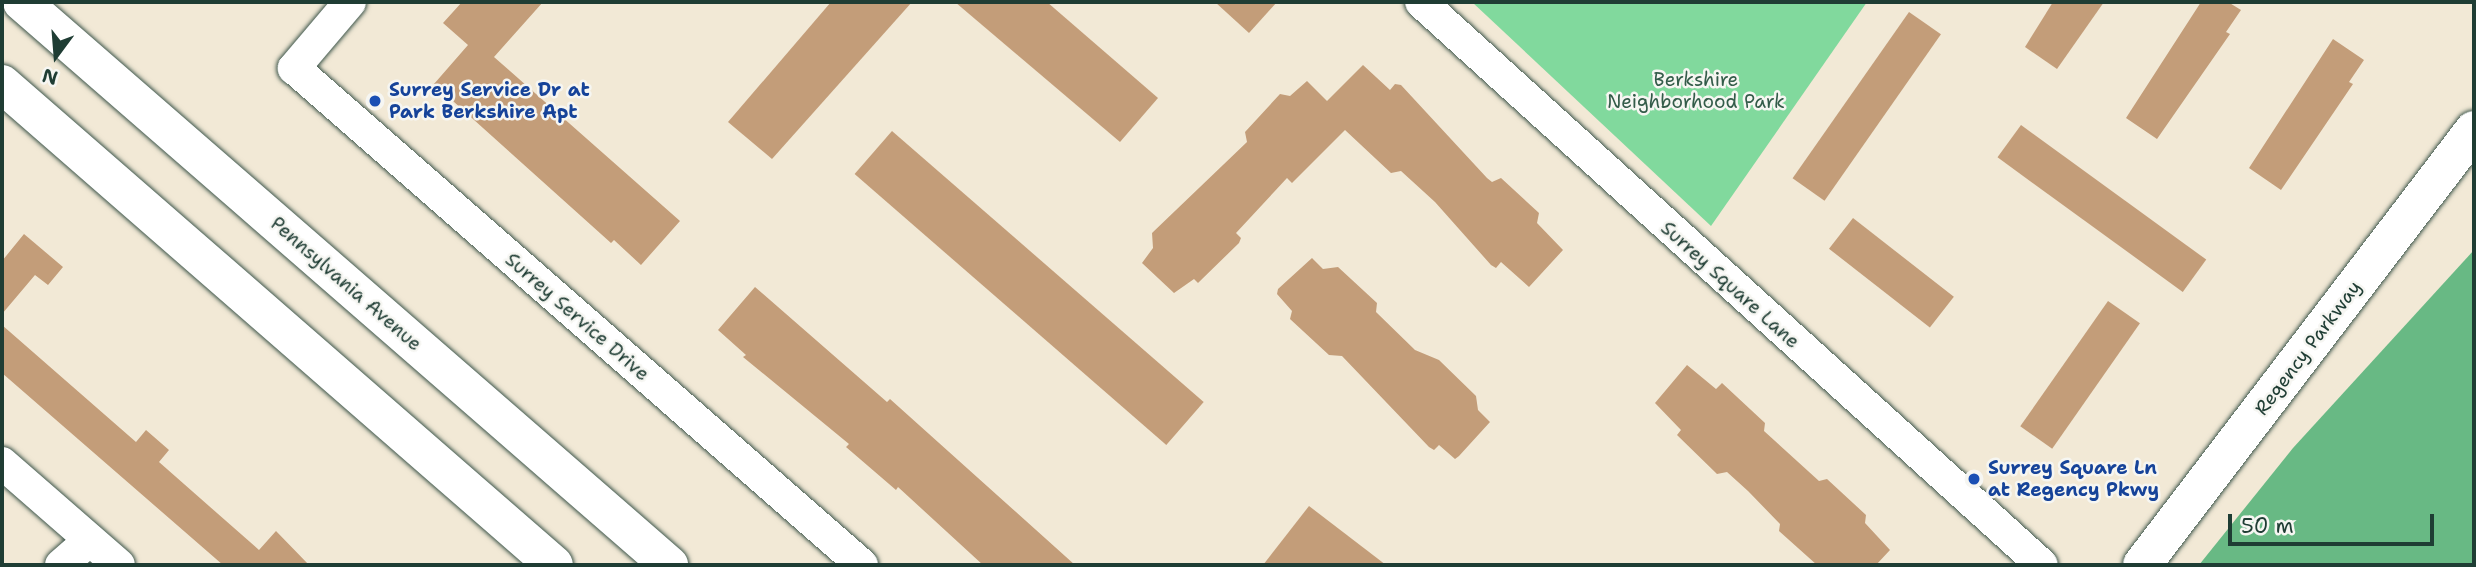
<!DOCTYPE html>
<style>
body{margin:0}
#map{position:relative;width:2476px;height:567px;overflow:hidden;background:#f2e9d6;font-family:"Shantell Sans",sans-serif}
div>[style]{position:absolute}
.green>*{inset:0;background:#81d99d}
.forest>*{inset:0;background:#68b984}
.building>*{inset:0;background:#c39d79;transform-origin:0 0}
.roads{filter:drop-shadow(0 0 2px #3f574c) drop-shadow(0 0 2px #3f574c)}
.minor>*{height:32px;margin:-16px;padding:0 16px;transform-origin:16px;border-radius:16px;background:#fff}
.tertiary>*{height:38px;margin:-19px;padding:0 19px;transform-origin:19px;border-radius:19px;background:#fff}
.trunk>*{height:38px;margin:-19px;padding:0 19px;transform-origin:19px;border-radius:19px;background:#fff}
.dots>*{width:19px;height:19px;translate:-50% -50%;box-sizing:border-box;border:4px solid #f6f6f2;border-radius:50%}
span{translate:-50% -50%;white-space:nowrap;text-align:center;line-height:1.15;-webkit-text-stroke:5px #f6f6f2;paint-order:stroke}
.park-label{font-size:19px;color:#335c49}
.transit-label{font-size:19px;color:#164399;font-weight:700}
.left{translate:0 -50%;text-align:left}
.street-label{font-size:19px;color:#1f3d34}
.frame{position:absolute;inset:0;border:4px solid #1f3d34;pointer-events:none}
.north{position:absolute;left:21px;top:21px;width:70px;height:70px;-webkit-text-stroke:5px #f6f6f2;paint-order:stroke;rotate:196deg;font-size:19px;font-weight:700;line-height:28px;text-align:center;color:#1f3d34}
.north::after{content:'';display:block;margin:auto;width:24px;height:32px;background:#1f3d34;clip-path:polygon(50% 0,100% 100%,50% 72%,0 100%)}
.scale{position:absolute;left:2228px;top:514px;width:206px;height:32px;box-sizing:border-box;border:4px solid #1f3d34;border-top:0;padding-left:9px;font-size:21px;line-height:24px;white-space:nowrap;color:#1f3d34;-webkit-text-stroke:5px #f6f6f2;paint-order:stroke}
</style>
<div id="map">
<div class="green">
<i style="clip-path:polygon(1472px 2px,1867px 2px,1711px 226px)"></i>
</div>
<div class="forest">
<i style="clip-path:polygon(2474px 250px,2474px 565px,2199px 565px,2293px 448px)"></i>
</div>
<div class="building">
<i style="clip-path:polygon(462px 2px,543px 2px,494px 57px,680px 221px,641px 265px,614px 240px,611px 243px,434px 84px,468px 45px,443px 23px)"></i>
<i style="clip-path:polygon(831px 2px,912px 2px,772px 159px,728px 122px)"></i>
<i style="clip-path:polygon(955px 2px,1047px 2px,1158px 98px,1120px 142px)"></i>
<i style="clip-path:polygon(1215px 2px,1277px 2px,1249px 33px)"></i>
<i style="clip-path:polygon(2053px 2px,2104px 2px,2057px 69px,2025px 47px)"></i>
<i style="clip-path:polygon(2201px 2px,2228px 2px,2241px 10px,2226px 32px,2230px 34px,2157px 139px,2126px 118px)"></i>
<i style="left:1909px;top:12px;width:39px;height:203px;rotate:35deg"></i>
<i style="clip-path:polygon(2333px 39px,2364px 60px,2349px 82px,2353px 84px,2281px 190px,2249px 168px)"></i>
<i style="clip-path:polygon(1363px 65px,1390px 90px,1395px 84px,1401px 85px,1487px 178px,1492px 182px,1501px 178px,1539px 213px,1537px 223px,1563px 250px,1529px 287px,1501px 262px,1496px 268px,1491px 265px,1435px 202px,1401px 171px,1391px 173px,1345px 130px,1292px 183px,1287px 178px,1274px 192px,1236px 233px,1241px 238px,1239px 243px,1198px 283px,1194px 279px,1174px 293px,1142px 263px,1153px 248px,1152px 233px,1247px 142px,1245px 132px,1280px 94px,1290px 96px,1307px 81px,1327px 101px)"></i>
<i style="left:2021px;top:125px;width:229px;height:40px;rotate:36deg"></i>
<i style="left:892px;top:131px;width:413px;height:57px;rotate:41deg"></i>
<i style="left:1853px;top:218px;width:128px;height:39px;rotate:38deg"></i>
<i style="clip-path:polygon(24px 234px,63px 267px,48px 285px,35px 275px,2px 314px,2px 261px)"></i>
<i style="clip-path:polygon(1312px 258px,1323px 269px,1338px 267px,1377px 303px,1376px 312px,1415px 350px,1439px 360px,1476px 396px,1478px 410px,1490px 422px,1459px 456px,1455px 459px,1439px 445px,1434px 450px,1429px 447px,1342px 356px,1329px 355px,1290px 319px,1292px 311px,1277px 294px,1278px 289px)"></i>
<i style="clip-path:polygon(755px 287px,887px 402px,890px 399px,1075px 565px,983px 565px,898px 487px,896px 490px,846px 447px,849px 444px,743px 357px,746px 355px,718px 330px)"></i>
<i style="left:2108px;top:301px;width:39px;height:153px;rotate:35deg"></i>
<i style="clip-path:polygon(2px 325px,136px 442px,146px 430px,169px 450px,159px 462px,259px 550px,276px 531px,309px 565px,223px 565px,2px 373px)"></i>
<i style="clip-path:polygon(1687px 365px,1716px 389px,1722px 383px,1765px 423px,1764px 431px,1819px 481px,1827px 479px,1866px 515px,1865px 523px,1890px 550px,1876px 565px,1817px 565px,1779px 531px,1780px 524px,1748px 491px,1727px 472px,1717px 474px,1677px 435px,1681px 430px,1655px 403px)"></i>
<i style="clip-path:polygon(1309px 506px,1386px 565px,1263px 565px)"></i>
</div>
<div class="roads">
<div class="minor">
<i style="left:350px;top:2px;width:87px;rotate:130.3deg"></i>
<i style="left:294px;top:68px;width:755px;rotate:41.19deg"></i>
<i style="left:1421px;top:2px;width:838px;rotate:42.2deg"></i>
<i style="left:2px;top:463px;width:155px;rotate:41.1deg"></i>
<i style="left:61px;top:565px;width:38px;rotate:-41deg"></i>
</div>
<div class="tertiary">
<i style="left:2142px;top:565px;width:547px;rotate:-52.65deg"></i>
</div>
<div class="trunk">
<i style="left:22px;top:2px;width:858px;rotate:41.03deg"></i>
<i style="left:2px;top:84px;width:732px;rotate:41.07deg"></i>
</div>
</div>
<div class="dots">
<i style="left:375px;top:101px;background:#1a4fb4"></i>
<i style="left:1974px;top:479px;background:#1a4fb4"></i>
</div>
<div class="park-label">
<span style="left:1696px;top:91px">Berkshire<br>Neighborhood Park</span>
</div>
<div class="transit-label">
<span class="left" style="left:389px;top:101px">Surrey Service Dr at<br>Park Berkshire Apt</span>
<span class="left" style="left:1988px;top:479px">Surrey Square Ln<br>at Regency Pkwy</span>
</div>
<div class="street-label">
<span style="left:346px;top:284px;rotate:41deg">Pennsylvania Avenue</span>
<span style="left:1730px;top:285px;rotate:42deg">Surrey Square Lane</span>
<span style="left:577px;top:317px;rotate:41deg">Surrey Service Drive</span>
<span style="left:2308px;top:348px;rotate:-53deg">Regency Parkway</span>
</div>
<div class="frame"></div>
<div class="north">N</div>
<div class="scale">50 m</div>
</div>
